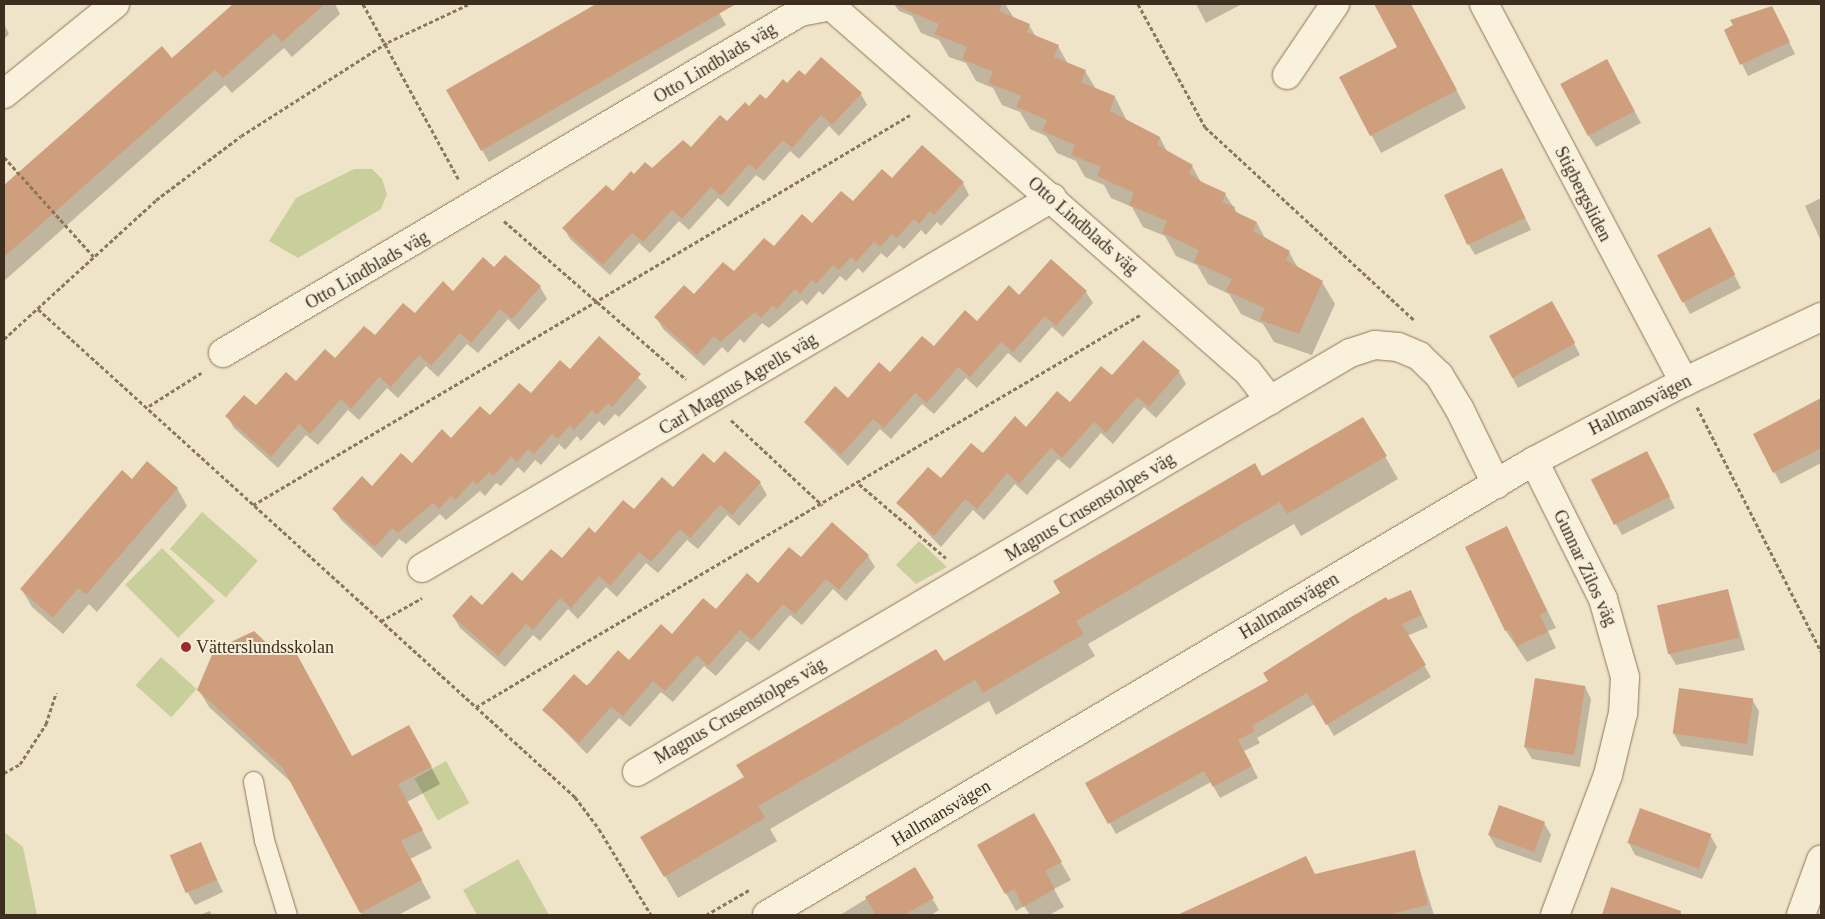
<!DOCTYPE html>
<meta charset="utf-8">
<style>
body{margin:0}
#map{position:relative;width:1825px;height:919px;overflow:hidden;background:#f0e4c8;font-family:"Times New Roman",serif}
div>[style]{position:absolute}
.green>*{inset:0;background:#c9cf9b;transform-origin:0 0}
.shadow>*{inset:0;background:#0003}
.building>*{inset:0;background:#cf9f7d;transform-origin:0 0}
.path>*{height:3px;margin-top:-1.5px;transform-origin:0;background:repeating-linear-gradient(90deg,#8d765c 0 4px,transparent 0 6.5px)}
.roads{filter:drop-shadow(0 0 1px #8d765c) drop-shadow(0 0 1px #8d765c)}
.lane>*{height:19px;margin:-9.5px;padding:0 9.5px;transform-origin:9.5px;border-radius:9.5px;background:#faf1dc}
.street>*{height:28px;margin:-14px;padding:0 14px;transform-origin:14px;border-radius:14px;background:#faf1dc}
.secondary>*{height:28px;margin:-14px;padding:0 14px;transform-origin:14px;border-radius:14px;background:#faf1dc}
.dots>*{width:14px;height:14px;translate:-50% -50%;box-sizing:border-box;border:2px solid #f7eed8;border-radius:50%}
span{translate:-50% -50%;white-space:nowrap;text-align:center;line-height:1.15;-webkit-text-stroke:4px #f7eed8;paint-order:stroke}
.street-label{font-size:18px;color:#3d2e20}
.poi-label{font-size:18px;color:#3d2e20}
.left{translate:0 -50%;text-align:left}
.frame{position:absolute;inset:0;border:5px solid #3d2e20;pointer-events:none}
</style>
<div id="map">
<div class="green">
<i style="clip-path:polygon(354px 169px,372px 169px,382px 179px,387px 194px,381px 209px,298px 258px,269px 241px,296px 198px)"></i>
<i style="left:202px;top:512px;width:74px;height:49px;rotate:41deg"></i>
<i style="clip-path:polygon(919px 541px,947px 567px,916px 584px,896px 565px)"></i>
<i style="left:162px;top:548px;width:75px;height:52px;rotate:45deg"></i>
<i style="left:161px;top:657px;width:48px;height:38px;rotate:42deg"></i>
<i style="left:446px;top:761px;width:48px;height:36px;rotate:61deg"></i>
<i style="clip-path:polygon(4px 832px,23px 847px,37px 915px,4px 915px)"></i>
<i style="clip-path:polygon(518px 859px,549px 915px,477px 915px,463px 890px)"></i>
</div>
<div class="shadow">
<i style="clip-path:polygon(235px 4px,249px 8px,254px 4px,335px 4px,340px 14px,292px 57px,284px 48px,232px 93px,225px 85px,4px 281px,4px 187px,161px 48px,172px 60px)"></i>
<i style="clip-path:polygon(598px 4px,714px 4px,726px 25px,489px 162px,448px 91px)"></i>
<i style="clip-path:polygon(894px 4px,1005px 4px,1014px 18px,1029px 25px,1036px 37px,1058px 46px,1068px 64px,1085px 71px,1096px 89px,1115px 97px,1127px 121px,1160px 138px,1168px 153px,1192px 166px,1202px 184px,1225px 194px,1238px 214px,1257px 223px,1266px 240px,1289px 252px,1298px 268px,1322px 282px,1335px 304px,1312px 355px,1274px 342px,1263px 324px,1241px 314px,1229px 294px,1208px 284px,1197px 265px,1176px 256px,1165px 236px,1143px 227px,1132px 207px,1111px 198px,1104px 185px,1085px 177px,1076px 161px,1057px 153px,1046px 136px,1030px 129px,1020px 112px,1002px 105px,993px 88px,976px 81px,966px 63px,949px 57px,939px 40px,921px 33px,912px 16px,899px 11px)"></i>
<i style="clip-path:polygon(1196px 4px,1242px 4px,1206px 23px)"></i>
<i style="clip-path:polygon(1375px 4px,1410px 4px,1466px 108px,1381px 153px,1341px 78px,1399px 47px)"></i>
<i style="clip-path:polygon(1772px 7px,1795px 54px,1748px 76px,1725px 30px,1734px 26px,1732px 20px)"></i>
<i style="clip-path:polygon(4px 24px,9px 34px,4px 39px)"></i>
<i style="clip-path:polygon(1613px 72px,1641px 123px,1596px 147px,1589px 136px)"></i>
<i style="clip-path:polygon(805px 77px,861px 94px,867px 105px,839px 136px,829px 126px,799px 159px,790px 151px,764px 181px,756px 175px,728px 207px,718px 198px,689px 230px,679px 221px,650px 253px,639px 243px,610px 275px,570px 239px,564px 228px,635px 176px,691px 149px,749px 108px)"></i>
<i style="clip-path:polygon(1502px 169px,1531px 230px,1475px 255px,1468px 243px)"></i>
<i style="clip-path:polygon(892px 179px,963px 183px,969px 195px,941px 226px,937px 222px,926px 235px,921px 230px,904px 249px,899px 245px,887px 258px,881px 253px,863px 273px,858px 268px,846px 281px,840px 276px,823px 295px,819px 291px,807px 305px,802px 300px,769px 328px,762px 323px,744px 343px,740px 339px,728px 353px,722px 347px,704px 366px,663px 329px,656px 317px)"></i>
<i style="clip-path:polygon(1821px 198px,1821px 241px,1805px 206px)"></i>
<i style="clip-path:polygon(1716px 240px,1741px 288px,1690px 314px,1659px 256px)"></i>
<i style="clip-path:polygon(494px 269px,540px 287px,547px 299px,519px 330px,508px 319px,478px 353px,467px 344px,438px 377px,426px 366px,398px 398px,387px 388px,359px 420px,348px 410px,318px 445px,306px 435px,278px 468px,234px 428px,227px 416px,256px 407px)"></i>
<i style="clip-path:polygon(1086px 292px,1093px 303px,1063px 337px,1052px 327px,1020px 363px,1008px 353px,977px 388px,966px 378px,934px 414px,922px 404px,891px 439px,880px 429px,848px 466px,805px 423px,1019px 297px)"></i>
<i style="clip-path:polygon(1559px 314px,1580px 355px,1518px 388px,1490px 335px)"></i>
<i style="clip-path:polygon(599px 338px,647px 387px,619px 417px,615px 414px,604px 426px,599px 421px,581px 441px,577px 436px,565px 450px,559px 444px,541px 465px,535px 460px,524px 473px,518px 467px,501px 486px,496px 483px,485px 496px,480px 491px,446px 520px,440px 514px,406px 544px,399px 539px,382px 558px,341px 520px,334px 509px,570px 371px)"></i>
<i style="clip-path:polygon(1179px 372px,1186px 384px,1156px 418px,1144px 407px,1113px 444px,1101px 433px,1070px 469px,1058px 459px,1027px 495px,1015px 484px,984px 520px,973px 510px,941px 547px,898px 503px,1112px 377px)"></i>
<i style="clip-path:polygon(1821px 400px,1821px 463px,1781px 484px,1754px 435px)"></i>
<i style="clip-path:polygon(1363px 418px,1398px 479px,1301px 536px,1294px 524px,1088px 644px,1095px 656px,996px 715px,989px 701px,770px 829px,777px 841px,678px 898px,642px 837px)"></i>
<i style="clip-path:polygon(1653px 464px,1675px 508px,1622px 535px,1616px 524px)"></i>
<i style="clip-path:polygon(714px 465px,760px 483px,767px 495px,739px 526px,727px 515px,698px 549px,687px 540px,658px 573px,646px 563px,617px 597px,606px 587px,578px 619px,568px 609px,540px 641px,533px 635px,505px 667px,460px 628px,453px 616px,482px 607px)"></i>
<i style="clip-path:polygon(132px 481px,177px 488px,187px 506px,97px 612px,89px 604px,63px 634px,32px 607px,22px 590px)"></i>
<i style="clip-path:polygon(1507px 528px,1556px 628px,1548px 631px,1556px 648px,1527px 662px,1506px 631px,1467px 547px)"></i>
<i style="clip-path:polygon(868px 556px,875px 567px,846px 601px,833px 589px,802px 625px,790px 615px,759px 651px,747px 641px,716px 676px,704px 666px,673px 702px,661px 692px,630px 727px,619px 718px,587px 754px,544px 710px,801px 559px)"></i>
<i style="clip-path:polygon(1728px 590px,1745px 650px,1676px 665px,1669px 653px)"></i>
<i style="clip-path:polygon(1411px 592px,1428px 627px,1407px 636px,1431px 677px,1334px 736px,1315px 704px,1257px 738px,1260px 743px,1244px 751px,1258px 778px,1220px 798px,1211px 782px,1116px 834px,1087px 783px,1270px 682px,1388px 602px)"></i>
<i style="clip-path:polygon(1585px 687px,1591px 699px,1580px 767px,1532px 759px,1525px 747px)"></i>
<i style="clip-path:polygon(199px 690px,352px 757px,419px 744px,440px 784px,407px 802px,432px 848px,410px 859px,431px 898px,398px 915px,362px 915px,293px 784px,209px 707px)"></i>
<i style="clip-path:polygon(1752px 700px,1759px 711px,1753px 756px,1681px 746px,1674px 734px)"></i>
<i style="clip-path:polygon(1034px 815px,1071px 880px,1054px 889px,1064px 907px,1049px 915px,1030px 915px,1024px 906px,1016px 911px,979px 845px)"></i>
<i style="clip-path:polygon(1544px 823px,1551px 835px,1541px 863px,1496px 847px,1489px 835px)"></i>
<i style="clip-path:polygon(1710px 835px,1717px 847px,1702px 879px,1635px 855px,1629px 843px)"></i>
<i style="clip-path:polygon(200px 844px,223px 892px,195px 905px,188px 893px)"></i>
<i style="clip-path:polygon(1414px 851px,1434px 915px,1179px 915px,1306px 857px,1315px 876px)"></i>
<i style="clip-path:polygon(915px 869px,939px 910px,931px 915px,840px 915px)"></i>
<i style="clip-path:polygon(1612px 889px,1680px 912px,1682px 915px,1603px 915px)"></i>
<i style="clip-path:polygon(210px 911px,212px 915px,199px 915px)"></i>
</div>
<div class="building">
<i style="clip-path:polygon(233px 4px,325px 4px,282px 42px,274px 33px,223px 78px,215px 70px,4px 257px,4px 185px,162px 46px,172px 58px)"></i>
<i style="clip-path:polygon(596px 4px,736px 4px,481px 151px,446px 90px)"></i>
<i style="clip-path:polygon(892px 4px,1002px 4px,999px 11px,1030px 24px,1027px 32px,1059px 45px,1054px 57px,1086px 70px,1081px 82px,1115px 96px,1110px 111px,1160px 137px,1157px 145px,1193px 165px,1189px 173px,1202px 182px,1226px 193px,1222px 202px,1235px 207px,1234px 211px,1257px 222px,1253px 231px,1290px 251px,1286px 260px,1323px 281px,1299px 334px,1260px 320px,1265px 308px,1226px 291px,1232px 279px,1194px 262px,1199px 250px,1162px 233px,1167px 221px,1129px 205px,1134px 193px,1097px 176px,1101px 167px,1071px 155px,1075px 145px,1042px 131px,1047px 120px,1016px 107px,1021px 96px,988px 83px,993px 72px,962px 59px,967px 47px,934px 34px,939px 24px)"></i>
<i style="clip-path:polygon(1374px 4px,1411px 4px,1457px 90px,1370px 136px,1339px 77px,1397px 47px)"></i>
<i style="clip-path:polygon(1772px 6px,1790px 42px,1740px 65px,1724px 30px,1733px 25px,1730px 20px)"></i>
<i style="clip-path:polygon(821px 57px,862px 93px,832px 125px,821px 115px,792px 148px,783px 140px,756px 170px,749px 164px,721px 196px,711px 187px,682px 219px,672px 210px,643px 242px,632px 233px,603px 265px,562px 228px,606px 185px,613px 191px,631px 171px,634px 174px,645px 162px,652px 168px,683px 140px,691px 147px,720px 115px,727px 121px,745px 102px,749px 106px,760px 94px,766px 99px,783px 79px,787px 83px,799px 70px,805px 75px)"></i>
<i style="left:1607px;top:59px;width:59px;height:53px;rotate:62deg"></i>
<i style="clip-path:polygon(922px 145px,964px 182px,934px 215px,930px 211px,919px 224px,914px 219px,897px 238px,892px 234px,880px 247px,874px 242px,856px 262px,851px 257px,839px 270px,833px 265px,816px 284px,812px 280px,800px 294px,795px 289px,777px 309px,773px 305px,761px 318px,755px 312px,720px 342px,714px 336px,697px 355px,654px 317px,684px 285px,694px 294px,723px 262px,734px 271px,764px 238px,774px 246px,802px 214px,812px 223px,841px 191px,853px 201px,882px 169px,892px 178px)"></i>
<i style="left:1502px;top:168px;width:55px;height:64px;rotate:65deg"></i>
<i style="left:1710px;top:227px;width:54px;height:60px;rotate:62deg"></i>
<i style="clip-path:polygon(505px 255px,541px 286px,512px 319px,500px 309px,471px 343px,460px 333px,431px 366px,419px 355px,391px 387px,379px 377px,351px 409px,341px 399px,310px 434px,299px 424px,271px 457px,225px 416px,244px 395px,256px 405px,286px 372px,296px 381px,325px 349px,335px 358px,364px 326px,375px 335px,403px 303px,415px 313px,443px 281px,453px 291px,483px 257px,494px 267px)"></i>
<i style="clip-path:polygon(1051px 259px,1087px 291px,1056px 326px,1045px 316px,1013px 352px,1001px 342px,970px 377px,958px 367px,927px 403px,915px 393px,884px 428px,873px 419px,841px 455px,804px 422px,835px 386px,848px 398px,879px 362px,890px 372px,922px 336px,934px 346px,965px 310px,977px 321px,1009px 285px,1019px 295px)"></i>
<i style="left:1552px;top:301px;width:48px;height:72px;rotate:61deg"></i>
<i style="clip-path:polygon(599px 336px,641px 374px,612px 407px,608px 403px,597px 415px,592px 410px,574px 430px,570px 425px,558px 439px,552px 434px,534px 454px,528px 449px,517px 462px,511px 456px,494px 476px,489px 472px,477px 485px,473px 481px,455px 500px,451px 496px,439px 509px,433px 503px,398px 533px,392px 528px,375px 547px,332px 509px,362px 476px,372px 486px,401px 453px,412px 463px,442px 429px,451px 438px,480px 406px,490px 415px,519px 383px,531px 393px,560px 360px,570px 369px)"></i>
<i style="clip-path:polygon(1143px 340px,1180px 371px,1149px 407px,1137px 397px,1106px 433px,1094px 422px,1062px 458px,1051px 448px,1019px 484px,1007px 473px,977px 509px,965px 499px,934px 536px,896px 503px,928px 467px,941px 478px,971px 443px,983px 453px,1015px 416px,1026px 427px,1057px 391px,1070px 402px,1101px 366px,1112px 375px)"></i>
<i style="clip-path:polygon(1821px 398px,1821px 448px,1773px 473px,1753px 434px)"></i>
<i style="clip-path:polygon(1363px 417px,1387px 456px,1287px 514px,1280px 502px,1076px 621px,1084px 634px,983px 693px,975px 680px,758px 806px,765px 818px,664px 877px,640px 837px,744px 777px,736px 765px,936px 649px,944px 661px,1060px 593px,1053px 581px,1255px 463px,1262px 476px)"></i>
<i style="clip-path:polygon(725px 451px,761px 482px,732px 515px,720px 505px,690px 538px,680px 529px,651px 562px,639px 552px,610px 586px,599px 576px,571px 608px,560px 598px,533px 630px,526px 624px,498px 656px,452px 616px,471px 595px,482px 605px,512px 572px,522px 581px,551px 549px,562px 558px,589px 527px,595px 533px,623px 500px,634px 509px,662px 477px,673px 487px,703px 453px,714px 463px)"></i>
<i style="left:1647px;top:451px;width:51px;height:63px;rotate:63deg"></i>
<i style="clip-path:polygon(147px 461px,178px 488px,86px 595px,78px 588px,53px 618px,20px 589px,122px 470px,132px 479px)"></i>
<i style="clip-path:polygon(832px 522px,869px 555px,839px 590px,826px 579px,795px 614px,783px 604px,752px 640px,740px 630px,708px 666px,697px 655px,665px 691px,653px 681px,623px 716px,611px 707px,579px 743px,542px 710px,574px 674px,587px 686px,618px 650px,629px 660px,661px 624px,672px 634px,703px 598px,716px 609px,747px 573px,758px 583px,789px 547px,801px 557px)"></i>
<i style="clip-path:polygon(1507px 526px,1547px 611px,1540px 615px,1548px 632px,1517px 646px,1509px 630px,1505px 631px,1465px 547px)"></i>
<i style="left:1728px;top:589px;width:50px;height:73px;rotate:77deg"></i>
<i style="clip-path:polygon(1411px 590px,1422px 615px,1402px 624px,1426px 665px,1326px 725px,1307px 693px,1252px 726px,1255px 731px,1238px 740px,1252px 766px,1213px 787px,1204px 771px,1108px 824px,1085px 783px,1268px 681px,1263px 673px,1351px 617px,1386px 597px,1388px 600px)"></i>
<i style="clip-path:polygon(254px 631px,278px 654px,293px 647px,352px 756px,409px 725px,432px 767px,398px 784px,423px 830px,401px 841px,422px 880px,360px 913px,283px 768px,197px 690px,214px 650px)"></i>
<i style="left:1535px;top:678px;width:51px;height:70px;rotate:9deg"></i>
<i style="left:1679px;top:688px;width:75px;height:46px;rotate:8deg"></i>
<i style="left:1499px;top:805px;width:49px;height:32px;rotate:20deg"></i>
<i style="left:1640px;top:808px;width:76px;height:37px;rotate:20deg"></i>
<i style="clip-path:polygon(1034px 813px,1062px 862px,1045px 871px,1055px 889px,1023px 907px,1014px 889px,1005px 894px,977px 845px)"></i>
<i style="left:201px;top:842px;width:41px;height:34px;rotate:67deg"></i>
<i style="clip-path:polygon(1415px 850px,1428px 905px,1387px 915px,1177px 915px,1306px 856px,1315px 874px)"></i>
<i style="clip-path:polygon(915px 867px,934px 898px,904px 915px,876px 915px,865px 897px)"></i>
<i style="clip-path:polygon(1611px 887px,1681px 911px,1680px 915px,1602px 915px)"></i>
</div>
<div class="path">
<i style="left:363px;top:4px;width:200px;rotate:61.4deg"></i>
<i style="left:1138px;top:4px;width:140px;rotate:61.4deg"></i>
<i style="left:1205px;top:127px;width:284px;rotate:42.7deg"></i>
<i style="left:4px;top:157px;width:135px;rotate:48deg"></i>
<i style="left:504px;top:221px;width:241px;rotate:41deg"></i>
<i style="left:38px;top:309px;width:726px;rotate:42.26deg"></i>
<i style="left:575px;top:797px;width:40px;rotate:53deg"></i>
<i style="left:599px;top:829px;width:100px;rotate:58.8deg"></i>
<i style="left:4px;top:339px;width:206px;rotate:-42.4deg"></i>
<i style="left:156px;top:200px;width:106px;rotate:-37deg"></i>
<i style="left:241px;top:136px;width:174px;rotate:-32.6deg"></i>
<i style="left:388px;top:42px;width:89px;rotate:-25.1deg"></i>
<i style="left:149px;top:406px;width:62px;rotate:-32.4deg"></i>
<i style="left:1697px;top:407px;width:274px;rotate:63.1deg"></i>
<i style="left:731px;top:420px;width:125px;rotate:43deg"></i>
<i style="left:859px;top:484px;width:114px;rotate:40.4deg"></i>
<i style="left:253px;top:505px;width:764px;rotate:-30.69deg"></i>
<i style="left:381px;top:621px;width:47px;rotate:-29.3deg"></i>
<i style="left:476px;top:707px;width:771px;rotate:-30.56deg"></i>
<i style="left:4px;top:773px;width:18px;rotate:-29deg"></i>
<i style="left:20px;top:764px;width:48px;rotate:-57deg"></i>
<i style="left:46px;top:724px;width:33px;rotate:-72deg"></i>
<i style="left:706px;top:915px;width:50px;rotate:-30.2deg"></i>
</div>
<div class="roads">
<div class="lane">
<i style="left:253px;top:781px;width:60px;rotate:79.4deg"></i>
<i style="left:264px;top:840px;width:78px;rotate:73deg"></i>
</div>
<div class="street">
<i style="left:1484px;top:4px;width:428px;rotate:62.1deg"></i>
<i style="left:1287px;top:75px;width:86px;rotate:-55.9deg"></i>
<i style="left:4px;top:94px;width:143px;rotate:-39deg"></i>
<i style="left:223px;top:353px;width:670px;rotate:-30.58deg"></i>
<i style="left:800px;top:12px;width:32px;rotate:-11deg"></i>
<i style="left:831px;top:6px;width:555px;rotate:41.27deg"></i>
<i style="left:1248px;top:372px;width:36px;rotate:52deg"></i>
<i style="left:1534px;top:461px;width:154px;rotate:63.4deg"></i>
<i style="left:1603px;top:599px;width:81px;rotate:74.2deg"></i>
<i style="left:1625px;top:677px;width:36px;rotate:93deg"></i>
<i style="left:1623px;top:713px;width:64px;rotate:103.6deg"></i>
<i style="left:1608px;top:775px;width:150px;rotate:110.7deg"></i>
<i style="left:422px;top:568px;width:731px;rotate:-30.43deg"></i>
<i style="left:637px;top:772px;width:827px;rotate:-30.44deg"></i>
<i style="left:1350px;top:353px;width:26px;rotate:-18deg"></i>
<i style="left:1375px;top:345px;width:23px;rotate:5deg"></i>
<i style="left:1398px;top:347px;width:23px;rotate:23deg"></i>
<i style="left:1419px;top:356px;width:28px;rotate:44deg"></i>
<i style="left:1439px;top:375px;width:39px;rotate:59deg"></i>
<i style="left:1459px;top:408px;width:85px;rotate:64deg"></i>
<i style="left:767px;top:915px;width:891px;rotate:-30.62deg"></i>
<i style="left:1534px;top:461px;width:170px;rotate:-27.8deg"></i>
<i style="left:1684px;top:382px;width:152px;rotate:-25.4deg"></i>
</div>
<div class="secondary">
<i style="left:1801px;top:915px;width:59px;rotate:-70deg"></i>
</div>
</div>
<div class="dots">
<i style="left:186px;top:647px;background:#9e2a2b"></i>
</div>
<div class="street-label">
<span style="left:715px;top:63px;rotate:-31deg">Otto Lindblads väg</span>
<span style="left:1583px;top:194px;rotate:63deg">Stigbergsliden</span>
<span style="left:1083px;top:226px;rotate:41deg">Otto Lindblads väg</span>
<span style="left:367px;top:270px;rotate:-30deg">Otto Lindblads väg</span>
<span style="left:738px;top:384px;rotate:-31deg">Carl Magnus Agrells väg</span>
<span style="left:1640px;top:405px;rotate:-27deg">Hallmansvägen</span>
<span style="left:1090px;top:507px;rotate:-31deg">Magnus Crusenstolpes väg</span>
<span style="left:1585px;top:568px;rotate:65deg">Gunnar Zilos väg</span>
<span style="left:1289px;top:606px;rotate:-31deg">Hallmansvägen</span>
<span style="left:740px;top:711px;rotate:-30deg">Magnus Crusenstolpes väg</span>
<span style="left:941px;top:813px;rotate:-31deg">Hallmansvägen</span>
</div>
<div class="poi-label">
<span class="left" style="left:196px;top:647px">Vätterslundsskolan</span>
</div>
<div class="frame"></div>
</div>
